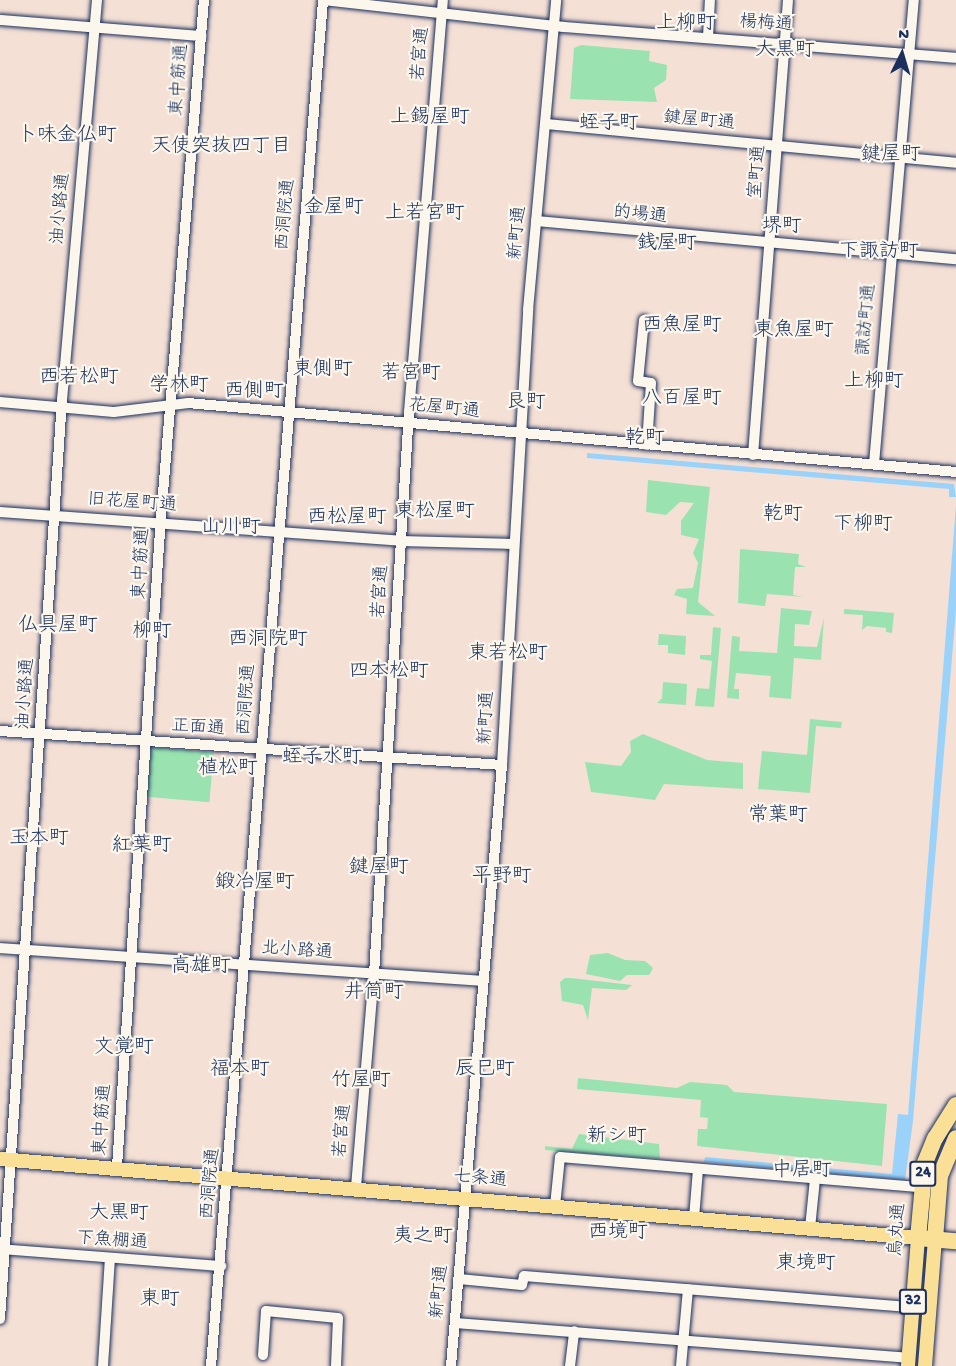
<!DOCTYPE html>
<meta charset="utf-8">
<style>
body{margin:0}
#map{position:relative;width:956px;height:1366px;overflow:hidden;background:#f5e0d5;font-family:"Gochi Hand","Klee One",sans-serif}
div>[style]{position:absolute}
.green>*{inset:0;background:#9ae3b1;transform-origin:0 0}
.water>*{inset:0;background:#9bd2fa}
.roads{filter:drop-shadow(0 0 2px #1b2f5e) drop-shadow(0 0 2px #1b2f5e)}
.minor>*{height:10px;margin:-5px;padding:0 5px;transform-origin:5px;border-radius:5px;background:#fbf7ec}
.major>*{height:14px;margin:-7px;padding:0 7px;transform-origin:7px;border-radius:7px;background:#fadf96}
.highway>*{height:16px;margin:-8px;padding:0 8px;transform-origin:8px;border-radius:8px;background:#fadf96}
span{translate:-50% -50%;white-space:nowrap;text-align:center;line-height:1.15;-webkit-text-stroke:4.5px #fbf7ec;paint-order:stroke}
.shield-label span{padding:2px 4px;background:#fbf7ec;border:2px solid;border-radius:4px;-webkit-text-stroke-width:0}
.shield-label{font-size:16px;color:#1b2f5e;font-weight:700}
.street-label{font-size:18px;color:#1b2f5e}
.neighbourhood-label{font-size:20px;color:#1b2f5e}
.north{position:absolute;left:872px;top:24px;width:60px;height:60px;-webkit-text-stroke:4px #fbf7ec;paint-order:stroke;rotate:5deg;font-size:16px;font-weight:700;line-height:24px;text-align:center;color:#1b2f5e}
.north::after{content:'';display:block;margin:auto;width:21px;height:27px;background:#1b2f5e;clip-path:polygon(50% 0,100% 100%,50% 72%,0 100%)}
</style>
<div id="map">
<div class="green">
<i style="clip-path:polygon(581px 45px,650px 51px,649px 61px,667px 65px,666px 80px,654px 88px,657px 102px,570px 99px,574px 48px)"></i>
<i style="clip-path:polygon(648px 480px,710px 487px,698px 602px,715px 616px,686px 614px,687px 599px,674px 595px,677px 589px,693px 588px,698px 563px,693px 553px,699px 539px,681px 535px,681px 521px,694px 503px,680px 502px,666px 515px,646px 512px)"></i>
<i style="clip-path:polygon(740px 549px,799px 554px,798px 564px,806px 567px,795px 567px,793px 595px,804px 597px,767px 594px,765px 606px,738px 603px)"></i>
<i style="clip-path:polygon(781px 608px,812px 611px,809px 625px,795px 624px,794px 646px,817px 647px,824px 618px,821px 660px,794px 658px,791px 699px,769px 697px,771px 676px,736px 673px,734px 689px,739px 689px,739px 699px,727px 698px,732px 636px,740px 637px,739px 651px,777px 653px)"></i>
<i style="clip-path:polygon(844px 609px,894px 613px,892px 633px,886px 632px,886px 628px,867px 626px,862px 630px,863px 615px,844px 614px)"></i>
<i style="clip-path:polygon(713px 627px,721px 628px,714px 707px,695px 706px,697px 688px,709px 689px,712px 661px,700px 659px,700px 655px,711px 655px)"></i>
<i style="clip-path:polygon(659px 634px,686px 636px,685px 655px,668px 653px,668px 645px,658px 645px)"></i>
<i style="clip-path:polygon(663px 682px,687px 684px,686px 705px,657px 703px,662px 698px)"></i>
<i style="clip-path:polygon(810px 719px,842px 722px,841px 728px,816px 726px,810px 793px,758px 789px,762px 751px,807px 755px)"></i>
<i style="clip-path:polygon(643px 734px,707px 760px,743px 763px,743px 789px,664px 784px,655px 800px,591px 792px,585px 762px,621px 766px,631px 752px,630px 741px)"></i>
<i style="left:151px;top:747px;width:63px;height:50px;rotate:5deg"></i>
<i style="clip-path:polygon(608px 953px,625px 960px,645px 961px,653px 968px,649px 975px,627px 975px,620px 981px,586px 974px,590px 955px)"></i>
<i style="clip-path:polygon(565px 978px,571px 978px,632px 985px,626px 990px,592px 988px,588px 1020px,583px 1005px,562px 1001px,560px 982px)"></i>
<i style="clip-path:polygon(578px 1078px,677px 1088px,690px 1082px,727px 1085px,734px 1092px,887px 1104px,882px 1166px,697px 1146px,698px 1129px,707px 1129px,708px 1118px,700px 1117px,701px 1100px,577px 1089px)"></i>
<i style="clip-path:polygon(579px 1134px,659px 1144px,660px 1159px,545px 1150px,545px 1146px,572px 1149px)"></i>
</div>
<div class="water">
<i style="clip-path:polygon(587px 453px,954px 484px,956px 497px,949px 497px,949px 489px,587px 458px)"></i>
<i style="clip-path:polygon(956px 505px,956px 610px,913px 1121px,905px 1180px,704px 1162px,705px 1157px,892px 1174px,898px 1114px,908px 1115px)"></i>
</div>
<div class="roads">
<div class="minor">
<i style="left:324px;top:0;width:241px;rotate:6.4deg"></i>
<i style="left:563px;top:27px;width:394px;rotate:4.5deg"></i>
<i style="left:0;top:20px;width:202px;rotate:4.6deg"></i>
<i style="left:708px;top:37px;width:37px;rotate:-87deg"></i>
<i style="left:546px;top:124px;width:412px;rotate:5.4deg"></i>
<i style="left:536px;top:221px;width:422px;rotate:5.2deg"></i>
<i style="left:644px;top:320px;width:61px;rotate:95.6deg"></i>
<i style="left:638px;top:381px;width:13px;rotate:9deg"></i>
<i style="left:651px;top:383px;width:62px;rotate:93.7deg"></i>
<i style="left:0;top:402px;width:114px;rotate:5deg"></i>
<i style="left:114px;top:412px;width:75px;rotate:-6.9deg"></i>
<i style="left:188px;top:403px;width:771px;rotate:5.13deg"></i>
<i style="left:753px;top:455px;width:456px;rotate:-85.6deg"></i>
<i style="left:874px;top:464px;width:466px;rotate:-85.1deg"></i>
<i style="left:0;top:512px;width:402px;rotate:4.1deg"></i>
<i style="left:401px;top:541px;width:112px;rotate:1.5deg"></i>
<i style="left:0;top:731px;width:503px;rotate:3.87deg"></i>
<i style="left:0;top:948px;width:484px;rotate:3.9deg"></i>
<i style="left:117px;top:1167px;width:651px;rotate:-86.13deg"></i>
<i style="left:161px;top:517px;width:519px;rotate:-85.25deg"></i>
<i style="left:356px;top:1187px;width:214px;rotate:-85.2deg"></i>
<i style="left:374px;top:974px;width:563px;rotate:-86.44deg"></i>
<i style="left:409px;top:412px;width:413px;rotate:-85.3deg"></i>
<i style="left:555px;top:1206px;width:49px;rotate:-84.2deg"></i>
<i style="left:560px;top:1157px;width:362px;rotate:4.8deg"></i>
<i style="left:694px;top:1218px;width:49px;rotate:-85.3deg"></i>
<i style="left:810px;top:1228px;width:49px;rotate:-84.2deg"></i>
<i style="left:0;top:1249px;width:222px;rotate:4.4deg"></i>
<i style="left:459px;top:1279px;width:63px;rotate:5.4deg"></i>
<i style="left:522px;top:1285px;width:9px;rotate:-77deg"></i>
<i style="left:524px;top:1276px;width:389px;rotate:4.6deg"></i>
<i style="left:0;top:1319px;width:921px;rotate:-86.14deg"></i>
<i style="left:62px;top:400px;width:402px;rotate:-85deg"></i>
<i style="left:455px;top:1323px;width:454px;rotate:4.4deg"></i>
<i style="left:263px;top:1355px;width:44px;rotate:-86.1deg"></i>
<i style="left:266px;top:1311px;width:72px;rotate:5.6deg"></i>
<i style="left:338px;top:1318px;width:48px;rotate:92.4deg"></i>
<i style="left:103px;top:1366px;width:108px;rotate:-86.3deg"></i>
<i style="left:211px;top:1366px;width:1371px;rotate:-85.31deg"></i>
<i style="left:451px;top:1366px;width:603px;rotate:-85.15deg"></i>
<i style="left:502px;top:765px;width:456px;rotate:-86.7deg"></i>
<i style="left:528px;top:310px;width:311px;rotate:-84.8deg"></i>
<i style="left:570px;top:1366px;width:35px;rotate:-83deg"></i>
<i style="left:681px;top:1366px;width:77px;rotate:-84.8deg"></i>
</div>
<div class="major">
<i style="left:0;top:1159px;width:921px;rotate:4.92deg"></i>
<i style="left:918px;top:1238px;width:128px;rotate:94.5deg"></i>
<i style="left:925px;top:1366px;width:127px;rotate:-85.5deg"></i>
</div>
<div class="highway">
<i style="left:956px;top:1105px;width:39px;rotate:122deg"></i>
<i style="left:935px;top:1138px;width:27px;rotate:112deg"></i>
<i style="left:925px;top:1163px;width:75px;rotate:95.3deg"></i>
<i style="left:918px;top:1238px;width:38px;rotate:5deg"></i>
<i style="left:935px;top:1239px;width:63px;rotate:-85.5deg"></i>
<i style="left:940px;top:1176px;width:41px;rotate:-67.2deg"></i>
</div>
</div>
<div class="shield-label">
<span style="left:923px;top:1174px">24</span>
<span style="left:913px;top:1302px">32</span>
</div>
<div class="street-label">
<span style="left:766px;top:25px;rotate:4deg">楊梅通</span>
<span style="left:422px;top:54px;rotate:-85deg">若宮通</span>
<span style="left:181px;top:80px;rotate:-86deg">東中筋通</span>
<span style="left:699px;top:122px;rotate:5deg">鍵屋町通</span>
<span style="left:759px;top:172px;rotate:-86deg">室町通</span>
<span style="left:62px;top:209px;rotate:-85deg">油小路通</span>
<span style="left:287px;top:215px;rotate:-85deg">西洞院通</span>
<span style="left:640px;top:216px;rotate:6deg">的場通</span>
<span style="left:519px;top:233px;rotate:-85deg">新町通</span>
<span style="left:868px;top:320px;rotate:-85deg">諏訪町通</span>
<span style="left:444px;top:410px;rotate:6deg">花屋町通</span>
<span style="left:132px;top:504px;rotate:4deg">旧花屋町通</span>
<span style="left:143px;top:564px;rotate:-87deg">東中筋通</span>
<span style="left:382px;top:592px;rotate:-86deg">若宮通</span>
<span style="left:27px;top:694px;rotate:-86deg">油小路通</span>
<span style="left:248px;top:700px;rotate:-86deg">西洞院通</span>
<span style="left:488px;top:718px;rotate:-87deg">新町通</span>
<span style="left:198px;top:729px;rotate:4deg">正面通</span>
<span style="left:297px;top:952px;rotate:4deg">北小路通</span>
<span style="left:104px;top:1120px;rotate:-86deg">東中筋通</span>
<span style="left:344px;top:1131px;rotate:-85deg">若宮通</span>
<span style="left:480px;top:1180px;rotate:5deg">七条通</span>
<span style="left:212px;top:1184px;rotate:-85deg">西洞院通</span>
<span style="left:899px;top:1230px;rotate:-86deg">烏丸通</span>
<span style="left:112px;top:1242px;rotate:4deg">下魚棚通</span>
<span style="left:441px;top:1292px;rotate:-85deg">新町通</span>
</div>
<div class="neighbourhood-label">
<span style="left:686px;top:24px">上柳町</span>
<span style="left:785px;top:51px">大黒町</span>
<span style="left:430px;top:118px">上錫屋町</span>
<span style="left:609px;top:124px">蛭子町</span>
<span style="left:67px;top:136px">卜味金仏町</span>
<span style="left:221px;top:147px">天使突抜四丁目</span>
<span style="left:891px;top:155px">鍵屋町</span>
<span style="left:334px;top:208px">金屋町</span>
<span style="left:425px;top:214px">上若宮町</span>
<span style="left:782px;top:227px">堺町</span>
<span style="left:667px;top:244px">銭屋町</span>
<span style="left:879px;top:252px">下諏訪町</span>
<span style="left:682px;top:326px">西魚屋町</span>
<span style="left:794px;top:331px">東魚屋町</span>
<span style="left:323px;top:370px">東側町</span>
<span style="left:411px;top:374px">若宮町</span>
<span style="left:79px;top:378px">西若松町</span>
<span style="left:874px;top:382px">上柳町</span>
<span style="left:179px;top:386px">学林町</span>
<span style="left:254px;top:392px">西側町</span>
<span style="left:682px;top:399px">八百屋町</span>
<span style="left:526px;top:403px">艮町</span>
<span style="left:645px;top:439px">乾町</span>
<span style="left:435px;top:512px">東松屋町</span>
<span style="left:783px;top:515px">乾町</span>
<span style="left:347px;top:518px">西松屋町</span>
<span style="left:863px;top:525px">下柳町</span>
<span style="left:231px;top:528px">山川町</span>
<span style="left:58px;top:626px">仏具屋町</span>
<span style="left:152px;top:632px">柳町</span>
<span style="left:268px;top:640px">西洞院町</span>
<span style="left:508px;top:654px">東若松町</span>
<span style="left:389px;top:672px">四本松町</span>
<span style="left:322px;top:758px">蛭子水町</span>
<span style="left:228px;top:769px">植松町</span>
<span style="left:778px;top:816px">常葉町</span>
<span style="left:39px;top:839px">玉本町</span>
<span style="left:142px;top:846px">紅葉町</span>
<span style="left:379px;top:868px">鍵屋町</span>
<span style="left:502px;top:877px">平野町</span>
<span style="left:255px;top:883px">鍛冶屋町</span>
<span style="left:201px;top:967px">高雄町</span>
<span style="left:374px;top:993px">井筒町</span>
<span style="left:124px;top:1048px">文覚町</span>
<span style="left:240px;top:1070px">福本町</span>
<span style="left:485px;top:1070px">辰巳町</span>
<span style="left:361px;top:1081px">竹屋町</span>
<span style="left:617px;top:1137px">新シ町</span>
<span style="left:802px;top:1171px">中居町</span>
<span style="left:119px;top:1214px">大黒町</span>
<span style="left:618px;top:1233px">西境町</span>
<span style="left:423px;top:1237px">夷之町</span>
<span style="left:806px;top:1264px">東境町</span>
<span style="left:160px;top:1300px">東町</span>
</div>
<div class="north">N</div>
</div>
